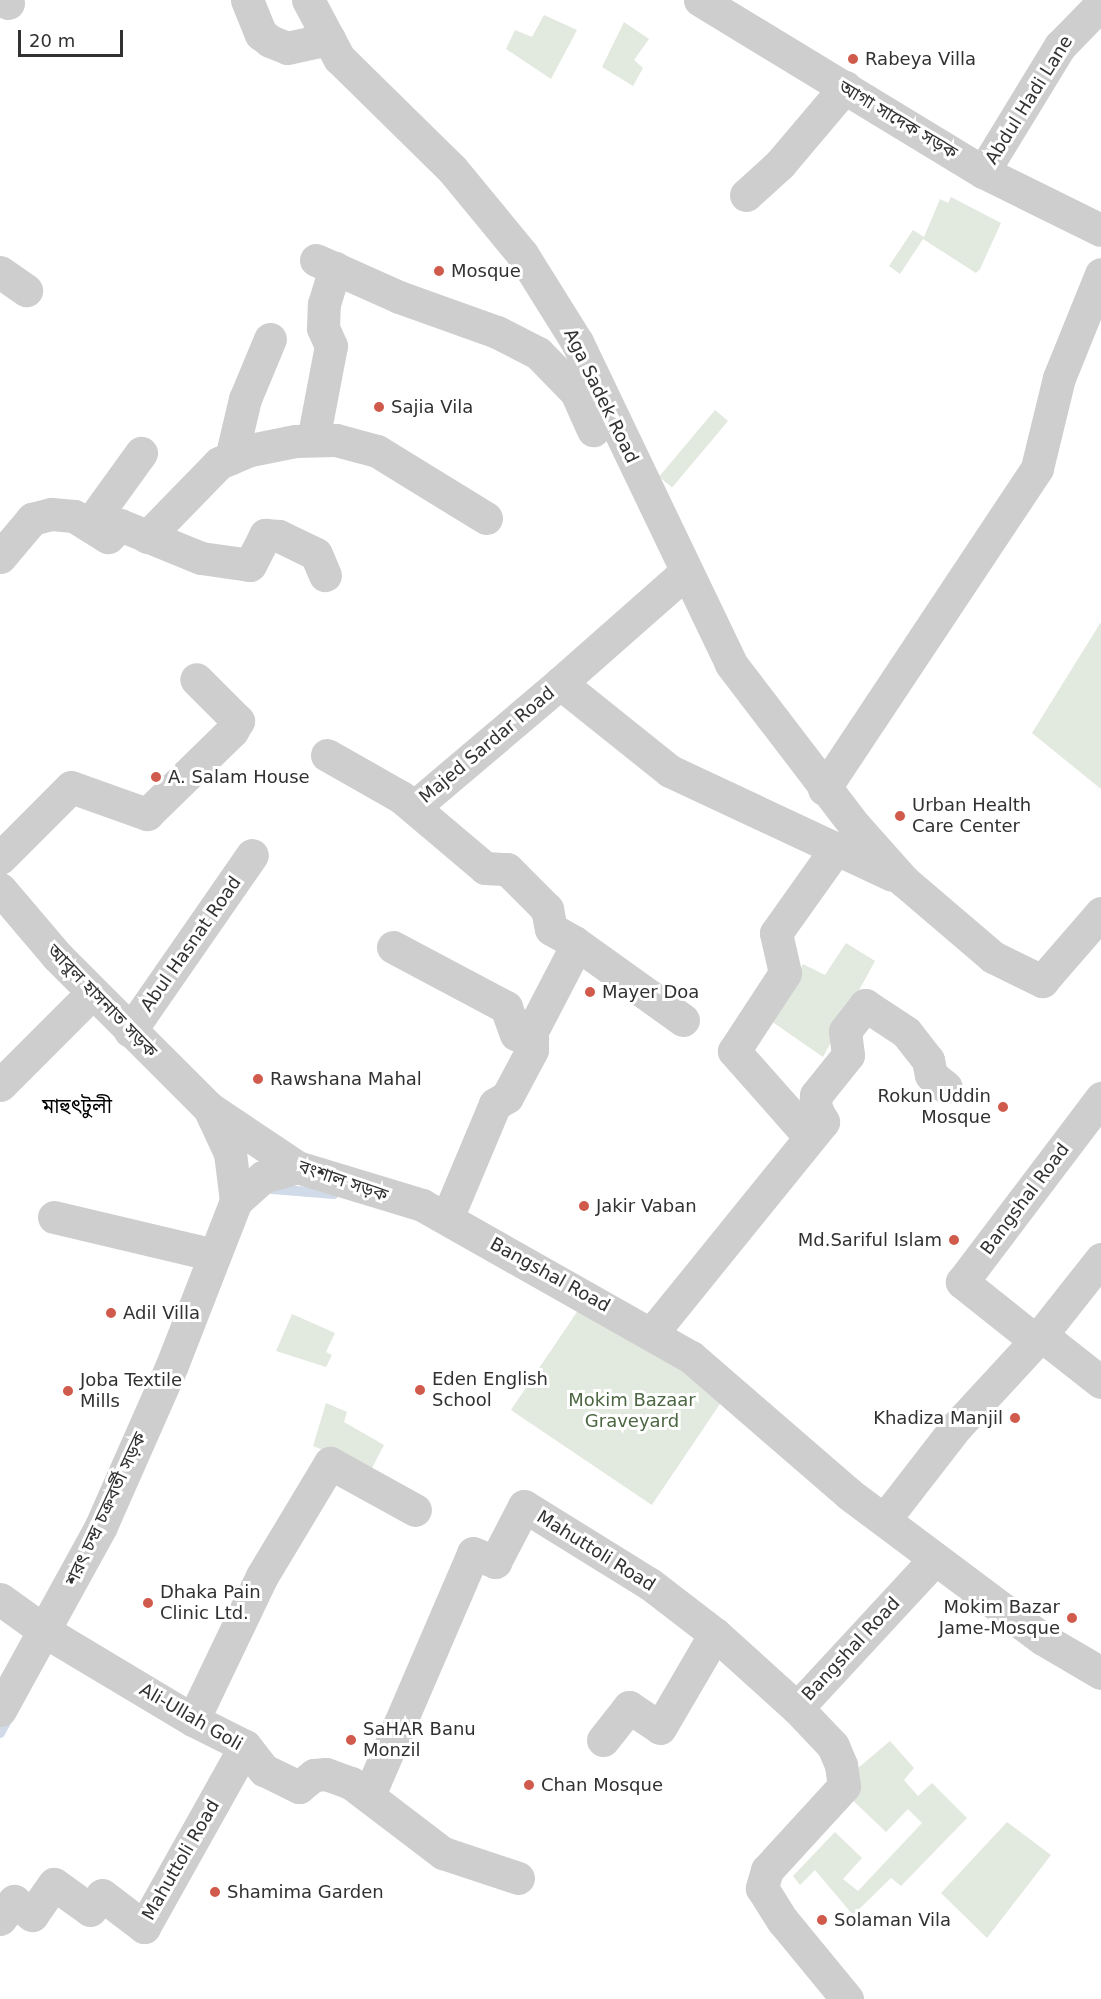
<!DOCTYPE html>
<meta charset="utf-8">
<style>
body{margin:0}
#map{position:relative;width:1101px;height:1999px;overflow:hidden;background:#fff;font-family:"DejaVu Sans","Noto Sans Bengali",sans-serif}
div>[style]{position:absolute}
.green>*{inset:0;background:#e2e9de;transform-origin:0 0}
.stream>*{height:10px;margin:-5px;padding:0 5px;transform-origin:5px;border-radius:5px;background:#d0dae9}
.minor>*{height:33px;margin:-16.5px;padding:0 16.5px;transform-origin:16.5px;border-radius:16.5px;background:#cecece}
.tertiary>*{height:33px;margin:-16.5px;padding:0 16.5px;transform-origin:16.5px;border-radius:16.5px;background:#cecece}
.dots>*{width:16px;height:16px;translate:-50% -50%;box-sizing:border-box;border:3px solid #fff;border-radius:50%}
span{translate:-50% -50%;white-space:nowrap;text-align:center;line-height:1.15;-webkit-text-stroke:6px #fff;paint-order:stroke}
.poi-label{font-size:18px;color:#313131}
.left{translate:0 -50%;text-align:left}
.right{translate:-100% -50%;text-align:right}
.street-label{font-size:18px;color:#313131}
.park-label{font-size:18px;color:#4d6743}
.neighbourhood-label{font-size:20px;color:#000}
.scale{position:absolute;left:18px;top:30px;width:105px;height:27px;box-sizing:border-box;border:3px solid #313131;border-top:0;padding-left:8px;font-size:18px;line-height:21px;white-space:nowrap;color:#313131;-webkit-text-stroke:4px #fff;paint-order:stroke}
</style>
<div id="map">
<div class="green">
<i style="clip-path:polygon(544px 15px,577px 30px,551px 79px,506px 49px,515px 30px,532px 37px)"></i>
<i style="clip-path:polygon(624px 22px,649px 39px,634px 60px,643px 68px,633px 86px,602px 67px)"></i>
<i style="clip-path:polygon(951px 197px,1001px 223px,980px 269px,976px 273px,923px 239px,900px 274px,889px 266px,913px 230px,924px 237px,940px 199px,948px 203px)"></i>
<i style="left:715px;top:410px;width:17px;height:87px;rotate:40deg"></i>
<i style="clip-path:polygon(1101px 622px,1101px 789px,1032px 733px)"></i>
<i style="clip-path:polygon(846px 943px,875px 961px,823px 1057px,771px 1021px,803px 964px,825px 975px)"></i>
<i style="left:583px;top:1303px;width:170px;height:129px;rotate:34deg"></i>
<i style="clip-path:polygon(292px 1314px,335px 1333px,326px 1352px,332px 1355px,326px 1367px,276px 1351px)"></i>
<i style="clip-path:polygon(326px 1403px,347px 1412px,344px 1422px,384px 1445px,371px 1470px,313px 1446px)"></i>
<i style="clip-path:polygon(890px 1741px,914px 1768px,904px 1780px,918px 1796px,932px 1783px,967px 1818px,901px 1886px,891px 1878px,853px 1915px,815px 1870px,800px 1885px,793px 1876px,835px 1832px,862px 1858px,843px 1879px,858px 1891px,922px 1823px,908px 1809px,886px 1832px,845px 1793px,851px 1774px)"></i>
<i style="clip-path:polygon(1007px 1822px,1051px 1855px,987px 1938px,941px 1893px)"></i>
</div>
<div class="stream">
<i style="left:272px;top:1189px;width:62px;rotate:4.6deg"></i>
<i style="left:0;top:1733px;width:21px;rotate:-61deg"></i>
</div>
<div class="minor">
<i style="left:4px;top:0;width:5px;rotate:37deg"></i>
<i style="left:247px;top:0;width:37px;rotate:68deg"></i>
<i style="left:261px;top:34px;width:11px;rotate:38deg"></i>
<i style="left:270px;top:41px;width:18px;rotate:22deg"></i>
<i style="left:287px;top:48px;width:43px;rotate:-12.1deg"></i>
<i style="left:308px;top:0;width:66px;rotate:61.9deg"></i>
<i style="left:339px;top:58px;width:158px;rotate:44.5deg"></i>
<i style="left:452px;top:169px;width:110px;rotate:50.5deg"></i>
<i style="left:522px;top:254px;width:104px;rotate:58deg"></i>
<i style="left:577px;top:342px;width:357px;rotate:64.4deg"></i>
<i style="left:731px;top:664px;width:204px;rotate:52.6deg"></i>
<i style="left:855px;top:826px;width:74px;rotate:48.3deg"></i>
<i style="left:904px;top:881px;width:117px;rotate:40.5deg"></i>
<i style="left:993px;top:957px;width:55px;rotate:26.1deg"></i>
<i style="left:1042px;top:981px;width:90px;rotate:-49.1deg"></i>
<i style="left:983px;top:172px;width:148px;rotate:-58.6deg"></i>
<i style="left:1060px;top:46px;width:59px;rotate:-45.7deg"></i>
<i style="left:746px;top:195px;width:46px;rotate:-42.4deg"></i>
<i style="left:780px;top:164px;width:101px;rotate:-49.8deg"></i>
<i style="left:316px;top:260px;width:91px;rotate:24deg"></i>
<i style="left:399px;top:297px;width:104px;rotate:19.7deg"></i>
<i style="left:497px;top:332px;width:46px;rotate:27.1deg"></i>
<i style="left:538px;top:353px;width:54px;rotate:45.7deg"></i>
<i style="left:576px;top:392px;width:42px;rotate:65.9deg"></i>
<i style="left:0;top:272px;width:32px;rotate:35deg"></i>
<i style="left:313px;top:440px;width:96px;rotate:-79.2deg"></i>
<i style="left:331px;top:346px;width:20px;rotate:-114deg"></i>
<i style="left:323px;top:328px;width:24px;rotate:-88deg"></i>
<i style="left:324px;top:304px;width:38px;rotate:-73deg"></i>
<i style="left:231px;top:458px;width:61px;rotate:-76.7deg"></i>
<i style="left:245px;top:399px;width:65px;rotate:-67.4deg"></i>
<i style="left:89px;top:525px;width:89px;rotate:-54.2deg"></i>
<i style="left:147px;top:537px;width:103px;rotate:-45.8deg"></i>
<i style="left:219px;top:463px;width:34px;rotate:-23deg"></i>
<i style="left:250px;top:450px;width:46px;rotate:-11.3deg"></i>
<i style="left:295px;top:441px;width:41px;rotate:-1.4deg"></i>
<i style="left:336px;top:440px;width:42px;rotate:15deg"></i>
<i style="left:377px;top:451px;width:128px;rotate:31.6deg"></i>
<i style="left:0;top:557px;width:50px;rotate:-49.9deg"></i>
<i style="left:32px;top:519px;width:20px;rotate:-15deg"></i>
<i style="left:51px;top:514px;width:23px;rotate:5deg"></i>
<i style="left:74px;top:516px;width:40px;rotate:32deg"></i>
<i style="left:108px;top:537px;width:17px;rotate:-45deg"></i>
<i style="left:120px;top:525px;width:87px;rotate:22.2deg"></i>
<i style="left:201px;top:558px;width:49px;rotate:8.1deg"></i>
<i style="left:250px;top:565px;width:34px;rotate:-63deg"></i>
<i style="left:265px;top:535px;width:14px;rotate:4deg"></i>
<i style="left:279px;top:536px;width:41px;rotate:25.9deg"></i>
<i style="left:316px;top:554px;width:23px;rotate:67deg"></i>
<i style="left:686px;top:572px;width:168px;rotate:138.6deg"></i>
<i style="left:560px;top:683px;width:141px;rotate:38.7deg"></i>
<i style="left:670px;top:771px;width:245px;rotate:25.1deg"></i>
<i style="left:327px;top:755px;width:85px;rotate:29.6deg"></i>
<i style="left:401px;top:797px;width:110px;rotate:40.2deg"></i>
<i style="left:485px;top:868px;width:22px;rotate:3deg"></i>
<i style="left:507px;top:869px;width:57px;rotate:45deg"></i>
<i style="left:547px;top:909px;width:20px;rotate:79deg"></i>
<i style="left:551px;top:929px;width:26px;rotate:29deg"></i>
<i style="left:574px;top:942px;width:10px;rotate:96deg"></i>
<i style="left:573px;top:952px;width:89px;rotate:117.4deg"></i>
<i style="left:532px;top:1031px;width:19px;rotate:90deg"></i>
<i style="left:532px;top:1050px;width:53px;rotate:118deg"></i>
<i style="left:507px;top:1097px;width:14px;rotate:150deg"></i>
<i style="left:495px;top:1104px;width:124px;rotate:112.8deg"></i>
<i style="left:824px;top:789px;width:385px;rotate:-56.4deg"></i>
<i style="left:1037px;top:468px;width:93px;rotate:-76.3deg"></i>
<i style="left:1059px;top:378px;width:112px;rotate:-68deg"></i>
<i style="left:414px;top:807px;width:192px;rotate:-40.3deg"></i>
<i style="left:0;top:858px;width:100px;rotate:-45deg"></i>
<i style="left:71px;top:787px;width:81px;rotate:19.6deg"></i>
<i style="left:147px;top:814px;width:119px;rotate:-44.3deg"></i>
<i style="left:232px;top:731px;width:12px;rotate:-59deg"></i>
<i style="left:238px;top:721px;width:59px;rotate:-135deg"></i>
<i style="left:574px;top:942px;width:134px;rotate:35.6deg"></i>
<i style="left:393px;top:947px;width:128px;rotate:28deg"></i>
<i style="left:506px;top:1007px;width:29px;rotate:70deg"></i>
<i style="left:516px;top:1034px;width:17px;rotate:17deg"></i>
<i style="left:130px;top:1031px;width:214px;rotate:-55.3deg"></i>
<i style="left:0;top:1085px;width:130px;rotate:-45deg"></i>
<i style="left:810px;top:1137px;width:115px;rotate:-131.5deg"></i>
<i style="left:734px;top:1051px;width:93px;rotate:-56.8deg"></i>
<i style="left:785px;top:973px;width:41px;rotate:-102.7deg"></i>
<i style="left:776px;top:933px;width:102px;rotate:-54.6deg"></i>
<i style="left:54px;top:1217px;width:165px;rotate:13.3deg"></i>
<i style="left:652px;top:1333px;width:272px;rotate:-51deg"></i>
<i style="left:823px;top:1122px;width:17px;rotate:-118deg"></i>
<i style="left:815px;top:1107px;width:12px;rotate:-85deg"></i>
<i style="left:816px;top:1095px;width:51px;rotate:-51.3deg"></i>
<i style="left:848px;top:1055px;width:24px;rotate:-97deg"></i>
<i style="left:845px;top:1031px;width:33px;rotate:-52deg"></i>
<i style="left:865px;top:1005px;width:49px;rotate:33.4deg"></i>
<i style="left:906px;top:1032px;width:36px;rotate:52deg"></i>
<i style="left:928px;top:1060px;width:15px;rotate:79deg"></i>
<i style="left:931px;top:1075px;width:19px;rotate:39deg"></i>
<i style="left:1041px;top:1335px;width:76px;rotate:38.1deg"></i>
<i style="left:1036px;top:1341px;width:95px;rotate:-141.4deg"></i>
<i style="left:962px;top:1282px;width:231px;rotate:-52.9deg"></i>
<i style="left:884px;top:1520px;width:119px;rotate:-52.2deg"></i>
<i style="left:957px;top:1426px;width:124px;rotate:-47.3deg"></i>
<i style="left:1041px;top:1335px;width:97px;rotate:-51.7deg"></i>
<i style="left:0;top:1599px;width:57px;rotate:35.7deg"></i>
<i style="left:46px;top:1632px;width:171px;rotate:30.9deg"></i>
<i style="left:193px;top:1720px;width:58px;rotate:26.6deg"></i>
<i style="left:245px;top:1746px;width:31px;rotate:52deg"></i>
<i style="left:264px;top:1770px;width:39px;rotate:26deg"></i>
<i style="left:299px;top:1787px;width:19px;rotate:-39deg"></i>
<i style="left:314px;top:1775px;width:12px;rotate:-5deg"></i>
<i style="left:326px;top:1774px;width:27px;rotate:20deg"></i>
<i style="left:351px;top:1783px;width:116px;rotate:37.3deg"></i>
<i style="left:443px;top:1853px;width:79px;rotate:18.4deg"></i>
<i style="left:797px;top:1708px;width:203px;rotate:-47.2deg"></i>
<i style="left:193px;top:1720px;width:160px;rotate:-64.4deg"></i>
<i style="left:262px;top:1576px;width:132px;rotate:-59deg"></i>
<i style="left:330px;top:1463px;width:97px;rotate:28.9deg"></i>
<i style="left:603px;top:1740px;width:42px;rotate:-51.8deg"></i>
<i style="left:629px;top:1707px;width:37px;rotate:34deg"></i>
<i style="left:660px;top:1728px;width:109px;rotate:-59.7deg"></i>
<i style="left:369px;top:1795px;width:263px;rotate:-66.7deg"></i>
<i style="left:473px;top:1553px;width:24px;rotate:22deg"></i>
<i style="left:495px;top:1562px;width:63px;rotate:-62.6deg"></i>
<i style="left:524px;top:1506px;width:148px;rotate:31.8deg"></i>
<i style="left:650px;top:1584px;width:82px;rotate:37.6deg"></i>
<i style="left:715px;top:1634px;width:110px;rotate:42.1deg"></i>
<i style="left:797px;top:1708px;width:52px;rotate:46.5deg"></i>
<i style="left:833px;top:1746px;width:21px;rotate:67deg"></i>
<i style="left:841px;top:1765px;width:21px;rotate:82deg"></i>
<i style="left:844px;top:1786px;width:114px;rotate:132.5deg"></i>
<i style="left:767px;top:1870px;width:19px;rotate:106deg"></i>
<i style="left:762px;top:1888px;width:39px;rotate:58deg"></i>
<i style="left:783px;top:1921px;width:101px;rotate:50.6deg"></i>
<i style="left:0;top:1919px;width:23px;rotate:-52deg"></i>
<i style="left:14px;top:1901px;width:23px;rotate:38deg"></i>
<i style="left:32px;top:1915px;width:38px;rotate:-55deg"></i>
<i style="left:54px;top:1884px;width:44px;rotate:35.8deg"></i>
<i style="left:90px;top:1910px;width:19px;rotate:-51deg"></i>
<i style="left:102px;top:1895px;width:53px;rotate:37.3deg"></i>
<i style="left:144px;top:1927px;width:207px;rotate:-60.8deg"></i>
</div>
<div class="tertiary">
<i style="left:700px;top:0;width:331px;rotate:31.3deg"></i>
<i style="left:983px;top:172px;width:131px;rotate:26.2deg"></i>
<i style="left:0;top:889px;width:88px;rotate:49.6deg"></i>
<i style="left:57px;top:956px;width:215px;rotate:45deg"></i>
<i style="left:209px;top:1108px;width:106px;rotate:33.8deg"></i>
<i style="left:297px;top:1167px;width:131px;rotate:16.9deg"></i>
<i style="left:422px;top:1205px;width:309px;rotate:29.5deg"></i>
<i style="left:691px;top:1357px;width:209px;rotate:40.9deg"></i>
<i style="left:849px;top:1494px;width:242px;rotate:36.8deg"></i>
<i style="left:1043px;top:1639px;width:67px;rotate:30.4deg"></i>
<i style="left:236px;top:1201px;width:36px;rotate:-42deg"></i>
<i style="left:263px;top:1177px;width:35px;rotate:-16deg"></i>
<i style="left:0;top:1710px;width:210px;rotate:-61.2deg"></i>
<i style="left:101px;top:1526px;width:176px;rotate:-66.2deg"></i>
<i style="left:172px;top:1365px;width:176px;rotate:-68.7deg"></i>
<i style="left:236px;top:1201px;width:48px;rotate:-97.1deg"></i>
<i style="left:230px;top:1153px;width:50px;rotate:-115deg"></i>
</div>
<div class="dots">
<i style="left:853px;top:59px;background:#d05a4b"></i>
<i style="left:439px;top:271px;background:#d05a4b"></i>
<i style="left:379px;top:407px;background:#d05a4b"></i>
<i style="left:156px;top:777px;background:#d05a4b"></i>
<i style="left:900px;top:816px;background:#d05a4b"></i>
<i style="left:590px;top:992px;background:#d05a4b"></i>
<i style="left:258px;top:1079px;background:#d05a4b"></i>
<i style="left:1003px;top:1107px;background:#d05a4b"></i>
<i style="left:584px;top:1206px;background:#d05a4b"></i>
<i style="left:954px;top:1240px;background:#d05a4b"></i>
<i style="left:111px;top:1313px;background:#d05a4b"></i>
<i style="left:420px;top:1390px;background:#d05a4b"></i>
<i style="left:68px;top:1391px;background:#d05a4b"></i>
<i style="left:1015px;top:1418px;background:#d05a4b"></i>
<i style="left:148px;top:1603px;background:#d05a4b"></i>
<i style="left:1072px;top:1618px;background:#d05a4b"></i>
<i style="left:351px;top:1740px;background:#d05a4b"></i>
<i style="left:529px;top:1785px;background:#d05a4b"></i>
<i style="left:215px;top:1892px;background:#d05a4b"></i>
<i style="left:822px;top:1920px;background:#d05a4b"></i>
</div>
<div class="poi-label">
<span class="left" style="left:865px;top:59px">Rabeya Villa</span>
<span class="left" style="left:451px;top:271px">Mosque</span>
<span class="left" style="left:391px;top:407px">Sajia Vila</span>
<span class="left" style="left:168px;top:777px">A. Salam House</span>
<span class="left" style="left:912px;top:816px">Urban Health<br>Care Center</span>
<span class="left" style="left:602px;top:992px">Mayer Doa</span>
<span class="left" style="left:270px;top:1079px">Rawshana Mahal</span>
<span class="right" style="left:991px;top:1107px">Rokun Uddin<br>Mosque</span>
<span class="left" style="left:596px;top:1206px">Jakir Vaban</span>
<span class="right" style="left:942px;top:1240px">Md.Sariful Islam</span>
<span class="left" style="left:123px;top:1313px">Adil Villa</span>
<span class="left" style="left:432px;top:1390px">Eden English<br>School</span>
<span class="left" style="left:80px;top:1391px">Joba Textile<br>Mills</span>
<span class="right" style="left:1003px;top:1418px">Khadiza Manjil</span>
<span class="left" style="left:160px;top:1603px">Dhaka Pain<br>Clinic Ltd.</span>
<span class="right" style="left:1060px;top:1618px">Mokim Bazar<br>Jame-Mosque</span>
<span class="left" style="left:363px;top:1740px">SaHAR Banu<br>Monzil</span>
<span class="left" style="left:541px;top:1785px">Chan Mosque</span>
<span class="left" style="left:227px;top:1892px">Shamima Garden</span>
<span class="left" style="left:834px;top:1920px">Solaman Vila</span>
</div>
<div class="street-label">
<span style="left:1029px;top:100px;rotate:-58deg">Abdul Hadi Lane</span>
<span style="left:898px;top:120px;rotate:31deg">আগা সাদেক সড়ক</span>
<span style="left:601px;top:396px;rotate:64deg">Aga Sadek Road</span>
<span style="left:487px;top:745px;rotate:-40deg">Majed Sardar Road</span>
<span style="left:191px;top:944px;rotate:-55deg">Abul Hasnat Road</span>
<span style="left:102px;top:1001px;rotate:46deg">আবুল হাসনাত সড়ক</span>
<span style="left:343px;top:1181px;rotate:19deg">বংশাল সড়ক</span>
<span style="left:1025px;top:1199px;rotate:-53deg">Bangshal Road</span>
<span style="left:550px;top:1275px;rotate:29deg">Bangshal Road</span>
<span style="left:106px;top:1509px;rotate:-65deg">শরৎ চন্দ্র চক্রবর্তী সড়ক</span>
<span style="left:596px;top:1551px;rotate:32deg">Mahuttoli Road</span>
<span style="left:851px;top:1649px;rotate:-47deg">Bangshal Road</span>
<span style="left:191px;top:1717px;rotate:30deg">Ali-Ullah Goli</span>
<span style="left:181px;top:1860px;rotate:-60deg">Mahuttoli Road</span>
</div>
<div class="park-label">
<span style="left:632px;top:1411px">Mokim Bazaar<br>Graveyard</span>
</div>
<div class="neighbourhood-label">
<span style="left:77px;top:1106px">মাহুৎটুলী</span>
</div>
<div class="scale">20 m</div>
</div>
